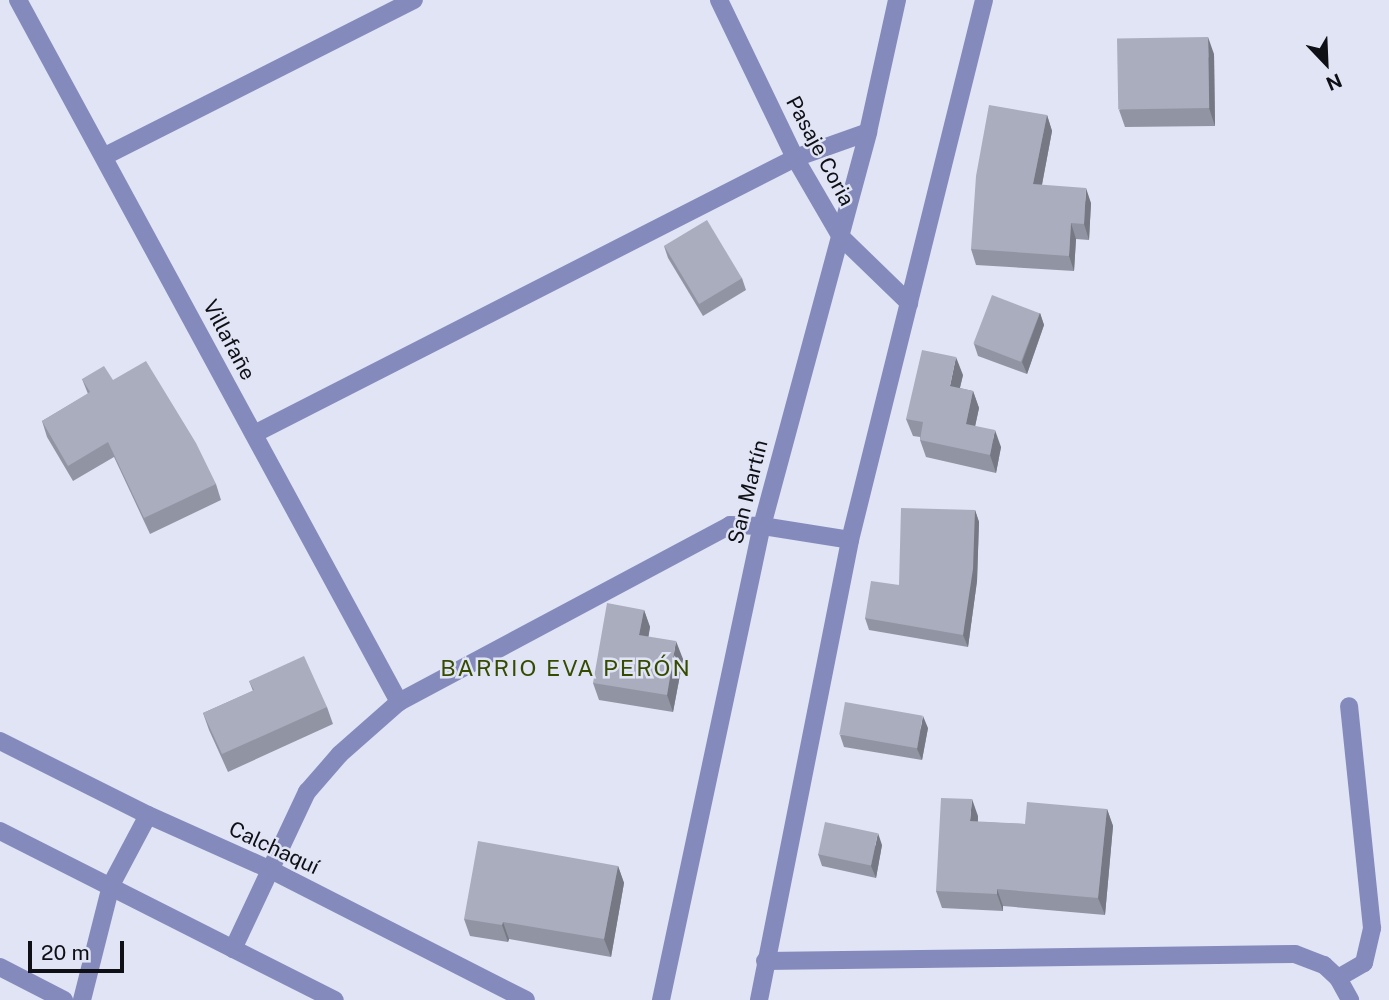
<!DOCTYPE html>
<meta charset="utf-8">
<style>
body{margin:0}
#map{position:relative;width:1389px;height:1000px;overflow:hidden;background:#e1e4f5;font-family:"Public Sans",sans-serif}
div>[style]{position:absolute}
.minor>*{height:18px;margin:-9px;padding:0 9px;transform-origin:9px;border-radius:9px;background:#848bbc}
.wall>*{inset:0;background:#9195a3}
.shaded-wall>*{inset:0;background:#767984}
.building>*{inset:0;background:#a9adbd;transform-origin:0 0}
span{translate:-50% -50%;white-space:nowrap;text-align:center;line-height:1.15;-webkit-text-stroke:5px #e1e4f5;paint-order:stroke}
.street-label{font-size:21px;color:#0f1015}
.neighbourhood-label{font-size:23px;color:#354c00;letter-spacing:2px}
.north{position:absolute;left:1291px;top:28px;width:70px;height:70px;-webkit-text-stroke:5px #e1e4f5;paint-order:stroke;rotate:157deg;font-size:19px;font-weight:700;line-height:28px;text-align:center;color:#0f1015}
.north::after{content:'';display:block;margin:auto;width:24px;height:32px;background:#0f1015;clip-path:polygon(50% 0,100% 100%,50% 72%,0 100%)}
.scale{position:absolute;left:28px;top:941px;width:96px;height:32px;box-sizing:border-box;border:4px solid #0f1015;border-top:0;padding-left:9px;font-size:21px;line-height:24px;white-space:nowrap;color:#0f1015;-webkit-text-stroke:5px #e1e4f5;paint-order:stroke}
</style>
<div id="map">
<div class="minor">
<i style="left:18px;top:0;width:799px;rotate:61.51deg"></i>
<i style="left:719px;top:0;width:175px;rotate:64.3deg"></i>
<i style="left:795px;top:158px;width:91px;rotate:59.8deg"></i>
<i style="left:841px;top:237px;width:95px;rotate:44.1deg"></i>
<i style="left:105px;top:156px;width:346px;rotate:-26.8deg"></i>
<i style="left:254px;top:434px;width:607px;rotate:-27.03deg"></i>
<i style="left:795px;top:158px;width:77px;rotate:-19.6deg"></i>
<i style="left:0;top:741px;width:165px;rotate:26.6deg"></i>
<i style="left:148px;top:815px;width:135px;rotate:24.1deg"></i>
<i style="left:271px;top:870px;width:286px;rotate:27deg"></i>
<i style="left:0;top:831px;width:375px;rotate:26.8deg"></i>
<i style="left:233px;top:949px;width:174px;rotate:-64.8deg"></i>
<i style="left:307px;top:792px;width:50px;rotate:-49deg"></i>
<i style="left:340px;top:754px;width:79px;rotate:-41.4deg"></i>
<i style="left:399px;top:702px;width:375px;rotate:-28.1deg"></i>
<i style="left:730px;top:525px;width:32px;rotate:2deg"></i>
<i style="left:762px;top:526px;width:89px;rotate:9deg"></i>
<i style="left:765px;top:961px;width:530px;rotate:-0.76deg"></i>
<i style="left:1295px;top:954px;width:31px;rotate:21deg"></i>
<i style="left:1324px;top:965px;width:19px;rotate:43deg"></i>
<i style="left:1338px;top:978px;width:25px;rotate:61deg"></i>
<i style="left:0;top:967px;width:72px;rotate:27.3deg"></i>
<i style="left:1338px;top:978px;width:30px;rotate:-30deg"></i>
<i style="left:1364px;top:963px;width:36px;rotate:-77deg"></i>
<i style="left:1372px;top:928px;width:223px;rotate:-95.9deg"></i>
<i style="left:82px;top:1000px;width:119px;rotate:-75.8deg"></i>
<i style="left:111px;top:885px;width:79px;rotate:-62.1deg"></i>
<i style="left:661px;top:1000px;width:485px;rotate:-78deg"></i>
<i style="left:762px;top:526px;width:408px;rotate:-74.9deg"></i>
<i style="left:868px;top:132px;width:135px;rotate:-77.6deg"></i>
<i style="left:759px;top:1000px;width:469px;rotate:-78.8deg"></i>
<i style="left:850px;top:540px;width:556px;rotate:-76.06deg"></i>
</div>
<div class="wall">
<i style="clip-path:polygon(1214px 54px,1215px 126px,1125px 127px,1119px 110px)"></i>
<i style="clip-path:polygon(1047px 115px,1052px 131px,1042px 185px,1091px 203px,1089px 240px,1076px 239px,1074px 271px,976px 265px,971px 249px)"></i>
<i style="clip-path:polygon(664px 246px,742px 278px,746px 290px,703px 316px,668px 258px)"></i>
<i style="clip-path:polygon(1040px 313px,1044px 325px,1027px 374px,978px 356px,974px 344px)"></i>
<i style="clip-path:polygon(963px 375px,960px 388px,973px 391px,979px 408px,975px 426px,1001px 447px,996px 473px,926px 457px,920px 440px,920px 437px,913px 436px,906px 419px)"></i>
<i style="clip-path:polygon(82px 379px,113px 380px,216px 484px,221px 500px,150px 534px,114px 457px,73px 481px,47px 437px,42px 421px,88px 394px)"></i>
<i style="clip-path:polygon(975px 510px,979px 522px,977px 581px,968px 647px,869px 630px,865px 618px)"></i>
<i style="clip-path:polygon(644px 610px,650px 627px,648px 637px,683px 659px,673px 712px,599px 700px,593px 683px)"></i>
<i style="clip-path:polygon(249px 681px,327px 707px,333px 724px,228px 772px,209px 730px,203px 713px,253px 691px)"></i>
<i style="clip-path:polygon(928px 728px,922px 760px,844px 747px,840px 735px)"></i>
<i style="clip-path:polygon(1107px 809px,1113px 826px,1105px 915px,1003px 906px,1003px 911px,942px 908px,936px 891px,978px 816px,978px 822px,1025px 824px)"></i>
<i style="clip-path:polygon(882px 845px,876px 878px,822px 866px,818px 854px)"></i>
<i style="clip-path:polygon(618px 866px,624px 883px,611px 957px,509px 939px,508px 942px,470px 936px,464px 919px)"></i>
</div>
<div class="shaded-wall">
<i style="clip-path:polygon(1208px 37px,1214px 54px,1215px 126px,1209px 108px)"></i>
<i style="clip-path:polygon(1047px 115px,1052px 131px,1039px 200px,1033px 184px)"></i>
<i style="clip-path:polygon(1086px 188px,1091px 203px,1089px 240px,1084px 224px)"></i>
<i style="clip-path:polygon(1071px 223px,1076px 239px,1074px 271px,1069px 256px)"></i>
<i style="clip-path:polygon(1040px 313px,1044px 325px,1027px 374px,1022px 362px)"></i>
<i style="clip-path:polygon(956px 357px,963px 375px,956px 403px,950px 386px)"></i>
<i style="clip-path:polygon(973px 391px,979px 408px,972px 441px,966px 424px)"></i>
<i style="clip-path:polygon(995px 430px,1001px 447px,996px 473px,990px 455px)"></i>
<i style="clip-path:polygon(975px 510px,979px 522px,977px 581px,968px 647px,963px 635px)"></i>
<i style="clip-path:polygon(644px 610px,650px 627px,646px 652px,639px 635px)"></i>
<i style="clip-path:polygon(676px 641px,683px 659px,673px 712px,667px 695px)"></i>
<i style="clip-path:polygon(923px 716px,928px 728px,922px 760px,917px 749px)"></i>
<i style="clip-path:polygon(972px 799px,978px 816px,977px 839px,970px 821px)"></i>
<i style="clip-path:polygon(1107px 809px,1113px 826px,1105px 915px,1098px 898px)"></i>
<i style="clip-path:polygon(878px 833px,882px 845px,876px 878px,871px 866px)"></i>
<i style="clip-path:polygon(618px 866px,624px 883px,611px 957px,604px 939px)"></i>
<i style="clip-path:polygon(997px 889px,1003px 906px,1003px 911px,997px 894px)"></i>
<i style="clip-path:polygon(503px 922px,509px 939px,508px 942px,502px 925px)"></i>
</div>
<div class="building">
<i style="left:1208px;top:37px;width:71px;height:91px;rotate:89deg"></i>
<i style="clip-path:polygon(989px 105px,1047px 115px,1033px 184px,1086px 188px,1084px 224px,1071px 223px,1069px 256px,971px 249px,976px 176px)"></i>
<i style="left:707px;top:220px;width:68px;height:50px;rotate:59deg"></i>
<i style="left:992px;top:295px;width:51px;height:52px;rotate:21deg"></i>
<i style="clip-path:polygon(922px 350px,956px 357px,950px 386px,973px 391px,966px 424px,995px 430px,990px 455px,920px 440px,923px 422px,906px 419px)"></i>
<i style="clip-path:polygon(146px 361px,196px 443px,216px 484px,144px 518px,108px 442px,68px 466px,42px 421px,90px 392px,82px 379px,104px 366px,113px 380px)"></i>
<i style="clip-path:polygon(901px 508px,975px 510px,973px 569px,963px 635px,865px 618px,871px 581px,899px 585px)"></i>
<i style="clip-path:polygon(607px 603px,644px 610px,639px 635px,676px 641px,667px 695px,593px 683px)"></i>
<i style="clip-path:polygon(304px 656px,327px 707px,222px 754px,203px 713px,254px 690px,249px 681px)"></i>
<i style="left:845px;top:702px;width:79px;height:33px;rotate:10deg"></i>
<i style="clip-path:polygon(941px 798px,972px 799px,970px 821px,1025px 824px,1027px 802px,1107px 809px,1098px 898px,997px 889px,997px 894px,936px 891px)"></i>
<i style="left:825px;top:822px;width:54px;height:33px;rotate:12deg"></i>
<i style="clip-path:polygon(478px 841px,618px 866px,604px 939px,503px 922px,502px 925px,464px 919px)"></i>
</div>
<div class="street-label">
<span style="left:820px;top:151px;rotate:62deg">Pasaje Coria</span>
<span style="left:229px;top:340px;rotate:62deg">Villafañe</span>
<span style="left:748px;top:492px;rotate:-76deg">San Martín</span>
<span style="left:274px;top:848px;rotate:25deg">Calchaquí</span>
</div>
<div class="neighbourhood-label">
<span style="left:566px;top:668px">BARRIO EVA PERÓN</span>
</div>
<div class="north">N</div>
<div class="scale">20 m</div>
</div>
